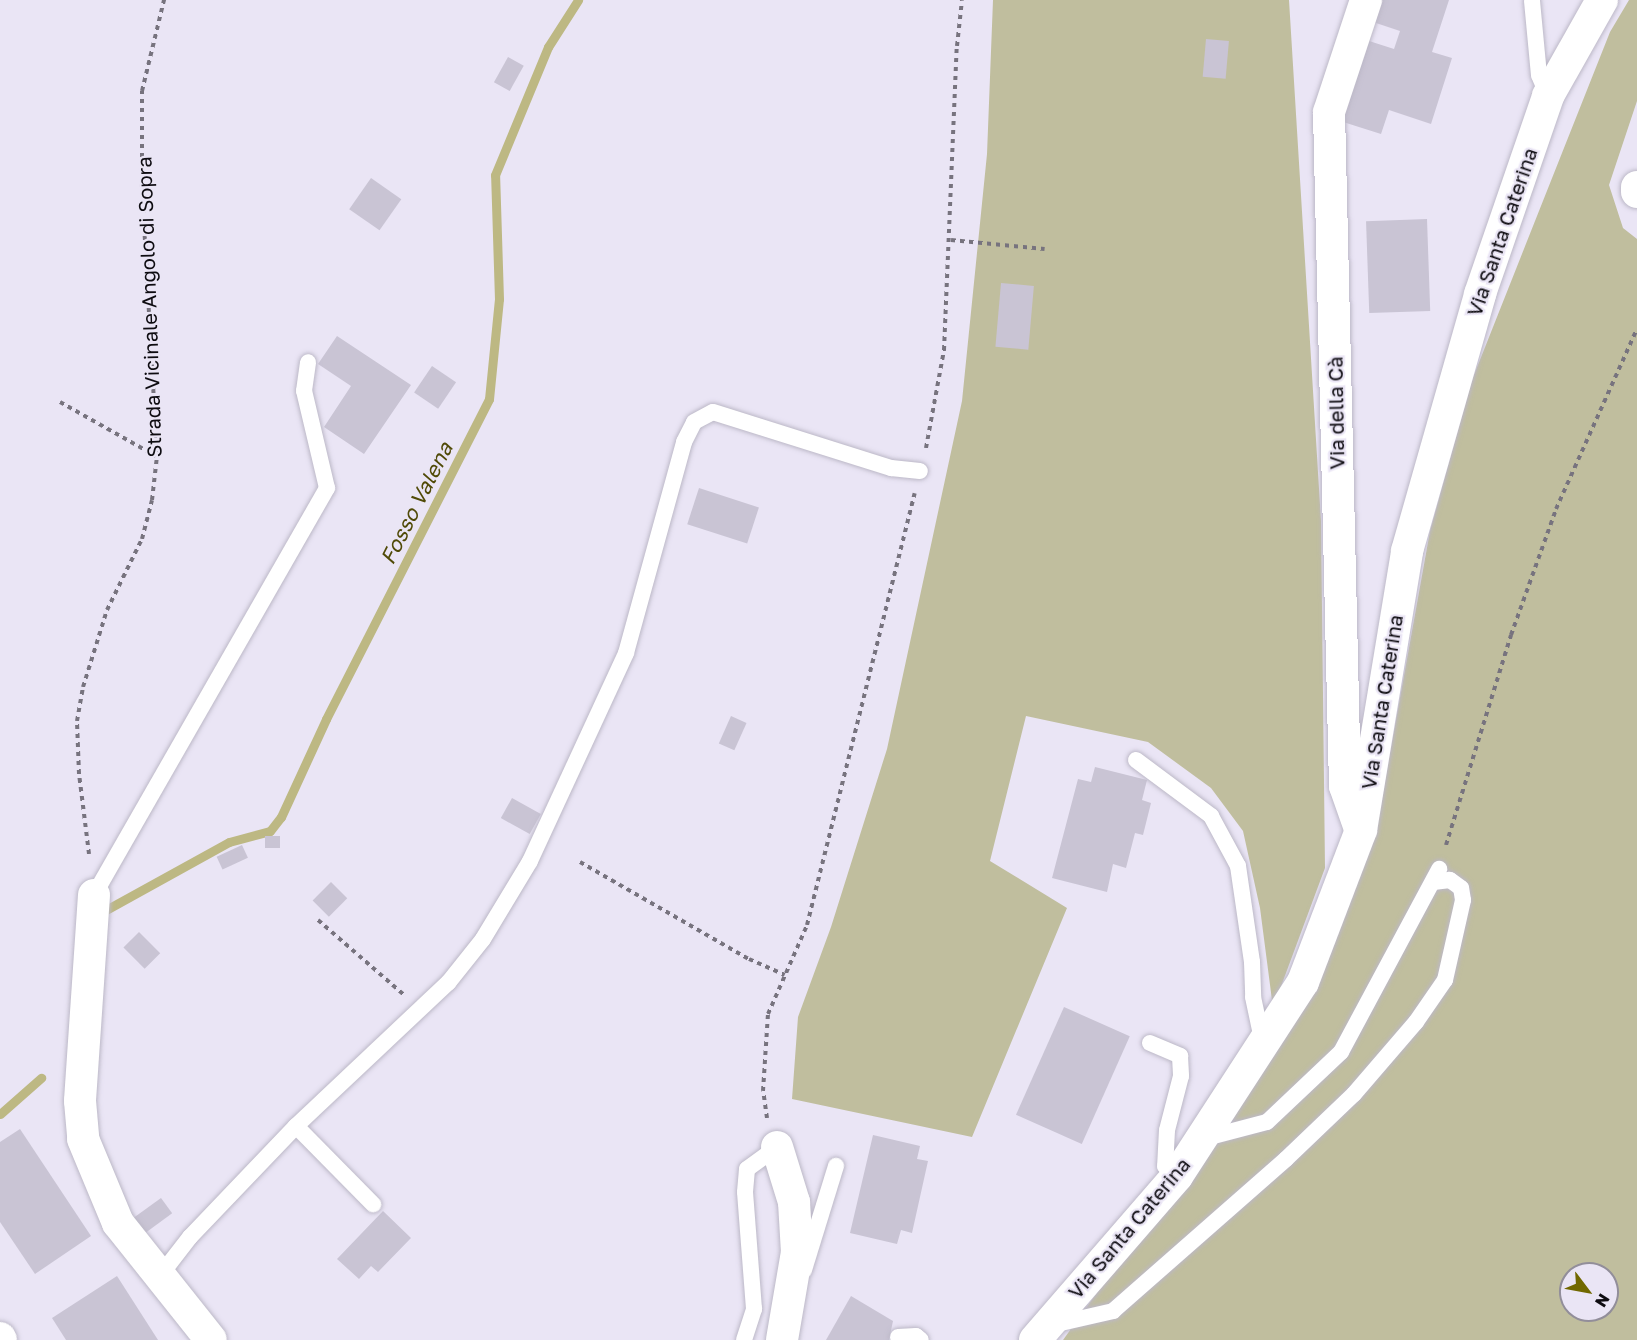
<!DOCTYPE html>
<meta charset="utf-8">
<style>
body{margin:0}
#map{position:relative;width:1637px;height:1340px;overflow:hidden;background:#eae5f5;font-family:"Golos Text",sans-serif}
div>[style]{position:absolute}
.green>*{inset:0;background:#c0be9e}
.stream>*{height:9px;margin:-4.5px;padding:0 4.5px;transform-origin:4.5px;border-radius:4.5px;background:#bdb883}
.building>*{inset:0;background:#c9c4d4;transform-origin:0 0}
.path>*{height:4px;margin-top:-2px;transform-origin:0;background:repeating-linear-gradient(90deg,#77737e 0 4.5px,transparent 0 9px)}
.roads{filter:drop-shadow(0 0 2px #bcb8c7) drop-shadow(0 0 2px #bcb8c7)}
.lane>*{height:16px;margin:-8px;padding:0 8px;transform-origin:8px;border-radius:8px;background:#fff}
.street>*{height:32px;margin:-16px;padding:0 16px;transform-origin:16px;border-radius:16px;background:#fff}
span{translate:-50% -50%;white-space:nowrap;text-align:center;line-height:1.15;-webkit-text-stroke:4.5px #eae5f5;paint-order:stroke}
.street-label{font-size:20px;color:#0e0c11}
.water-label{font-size:21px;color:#504a07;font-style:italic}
.north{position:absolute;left:1559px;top:1262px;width:60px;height:60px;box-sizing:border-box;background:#eae5f5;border:2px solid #928e9a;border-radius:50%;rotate:122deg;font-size:16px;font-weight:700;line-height:24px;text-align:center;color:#0e0c11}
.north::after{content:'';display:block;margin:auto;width:21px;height:27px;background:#716800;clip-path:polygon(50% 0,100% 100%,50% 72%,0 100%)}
</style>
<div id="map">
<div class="green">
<i style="clip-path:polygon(993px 0,1289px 0,1321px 521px,1325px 868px,1273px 1008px,1260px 908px,1243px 831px,1211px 788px,1148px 742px,1026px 716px,990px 861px,1067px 908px,972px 1137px,792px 1099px,798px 1017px,831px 927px,887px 749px,962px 401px,987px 154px)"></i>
<i style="clip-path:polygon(evenodd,1629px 0,1637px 0,1637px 101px,1609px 185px,1623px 228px,1637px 239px,1637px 1340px,1063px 1340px,1109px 1276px,1171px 1207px,1218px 1142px,1375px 837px,1430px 531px,1472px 380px,1610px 32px,1629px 0,1571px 1274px,1607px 1274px,1607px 1310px,1571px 1310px,1571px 1274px)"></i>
</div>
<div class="stream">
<i style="left:104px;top:911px;width:143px;rotate:-28.9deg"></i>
<i style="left:229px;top:842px;width:42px;rotate:-15deg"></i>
<i style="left:270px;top:831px;width:18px;rotate:-52deg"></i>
<i style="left:281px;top:817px;width:108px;rotate:-65.3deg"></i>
<i style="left:326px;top:719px;width:359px;rotate:-63deg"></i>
<i style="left:489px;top:399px;width:100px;rotate:-84.3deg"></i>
<i style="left:499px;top:299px;width:124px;rotate:-91.8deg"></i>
<i style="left:495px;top:175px;width:139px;rotate:-67.5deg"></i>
<i style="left:548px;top:47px;width:56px;rotate:-57.4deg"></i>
<i style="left:0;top:1114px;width:55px;rotate:-41.3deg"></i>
</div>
<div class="building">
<i style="clip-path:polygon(1377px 0,1449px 0,1432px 52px,1452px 58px,1431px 124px,1389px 110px,1381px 134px,1340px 121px,1366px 40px,1394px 49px,1400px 31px,1370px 21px)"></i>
<i style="left:1206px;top:39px;width:23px;height:38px;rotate:5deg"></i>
<i style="left:508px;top:57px;width:18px;height:29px;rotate:29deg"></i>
<i style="left:371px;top:178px;width:37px;height:38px;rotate:35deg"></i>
<i style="left:1427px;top:219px;width:92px;height:61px;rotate:88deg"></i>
<i style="left:1001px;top:283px;width:33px;height:64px;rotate:5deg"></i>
<i style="clip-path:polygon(337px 336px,411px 385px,364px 454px,324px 427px,351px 386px,318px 364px)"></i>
<i style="left:432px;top:366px;width:29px;height:32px;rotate:34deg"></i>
<i style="left:699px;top:488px;width:63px;height:38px;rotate:18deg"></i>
<i style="left:731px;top:716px;width:17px;height:30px;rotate:24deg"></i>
<i style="clip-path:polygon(1095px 767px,1147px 780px,1142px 800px,1151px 803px,1143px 835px,1135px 833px,1126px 868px,1113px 864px,1107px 892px,1052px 878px,1078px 779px,1091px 782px)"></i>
<i style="left:512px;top:798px;width:33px;height:23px;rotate:29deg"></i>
<i style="left:280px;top:836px;width:12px;height:15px;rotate:90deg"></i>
<i style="left:242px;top:845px;width:14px;height:28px;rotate:65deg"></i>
<i style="left:331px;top:882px;width:23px;height:26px;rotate:45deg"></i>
<i style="left:139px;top:932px;width:30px;height:22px;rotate:45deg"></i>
<i style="left:1064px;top:1007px;width:72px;height:118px;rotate:24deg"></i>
<i style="clip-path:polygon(20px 1129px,91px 1236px,35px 1274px,0 1222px,0 1142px)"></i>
<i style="clip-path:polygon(873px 1135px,920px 1146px,917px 1159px,928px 1161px,912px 1233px,901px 1230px,897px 1244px,850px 1233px)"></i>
<i style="left:161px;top:1198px;width:19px;height:35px;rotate:54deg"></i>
<i style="clip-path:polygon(383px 1211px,411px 1238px,378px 1272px,371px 1266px,359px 1279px,337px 1259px)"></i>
<i style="clip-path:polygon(117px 1276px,158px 1340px,66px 1340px,52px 1318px)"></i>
<i style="clip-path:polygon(851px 1296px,893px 1321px,889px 1340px,826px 1340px)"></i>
</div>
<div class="path">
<i style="left:951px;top:240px;width:94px;rotate:5.5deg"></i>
<i style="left:60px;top:402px;width:110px;rotate:29.4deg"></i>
<i style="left:926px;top:448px;width:100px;rotate:-79.6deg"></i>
<i style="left:944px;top:350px;width:304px;rotate:-87.6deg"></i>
<i style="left:957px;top:46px;width:46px;rotate:-83.8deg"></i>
<i style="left:1446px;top:845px;width:220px;rotate:-72.8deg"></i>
<i style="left:1511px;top:635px;width:134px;rotate:-70.3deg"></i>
<i style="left:1556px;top:509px;width:197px;rotate:-65.8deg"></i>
<i style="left:89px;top:854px;width:81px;rotate:-97.1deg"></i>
<i style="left:79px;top:774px;width:53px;rotate:-92.2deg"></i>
<i style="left:77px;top:721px;width:35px;rotate:-80deg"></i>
<i style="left:83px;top:687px;width:81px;rotate:-72.7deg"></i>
<i style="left:107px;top:610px;width:79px;rotate:-63.8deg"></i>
<i style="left:142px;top:539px;width:40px;rotate:-75.6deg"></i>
<i style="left:152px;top:500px;width:44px;rotate:-83.5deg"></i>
<i style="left:157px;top:456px;width:272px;rotate:-93.2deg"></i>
<i style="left:142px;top:184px;width:93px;rotate:-90deg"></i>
<i style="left:142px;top:91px;width:94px;rotate:-76.4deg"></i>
<i style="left:580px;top:862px;width:195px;rotate:29.9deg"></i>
<i style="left:749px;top:959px;width:39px;rotate:24deg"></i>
<i style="left:318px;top:920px;width:113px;rotate:41deg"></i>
<i style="left:767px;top:1118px;width:27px;rotate:-98deg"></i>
<i style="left:763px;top:1091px;width:77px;rotate:-86.3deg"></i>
<i style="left:768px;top:1014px;width:97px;rotate:-66.3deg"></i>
<i style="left:807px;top:925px;width:445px;rotate:-76deg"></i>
</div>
<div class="roads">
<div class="lane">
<i style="left:1532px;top:1px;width:74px;rotate:84.6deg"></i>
<i style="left:1539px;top:75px;width:23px;rotate:67deg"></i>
<i style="left:1136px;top:760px;width:94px;rotate:36.7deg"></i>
<i style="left:1211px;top:816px;width:57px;rotate:61.6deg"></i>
<i style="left:1238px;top:866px;width:97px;rotate:81.7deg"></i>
<i style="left:1252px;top:962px;width:35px;rotate:88deg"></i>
<i style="left:1253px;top:997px;width:48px;rotate:78deg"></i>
<i style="left:94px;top:895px;width:469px;rotate:-60.2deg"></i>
<i style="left:327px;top:488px;width:100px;rotate:-103.3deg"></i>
<i style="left:304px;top:391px;width:29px;rotate:-82deg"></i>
<i style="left:1150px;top:1043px;width:33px;rotate:23deg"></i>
<i style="left:1180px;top:1056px;width:20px;rotate:87deg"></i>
<i style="left:1181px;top:1076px;width:56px;rotate:104.5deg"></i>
<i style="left:1167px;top:1130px;width:36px;rotate:93deg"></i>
<i style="left:1165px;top:1166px;width:16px;rotate:40deg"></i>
<i style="left:296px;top:1126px;width:110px;rotate:45.4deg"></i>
<i style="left:1202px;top:1139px;width:67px;rotate:-14.7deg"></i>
<i style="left:1267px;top:1122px;width:102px;rotate:-43.4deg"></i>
<i style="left:1341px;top:1052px;width:208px;rotate:-61.8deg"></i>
<i style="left:804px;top:1270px;width:109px;rotate:-72.9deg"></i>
<i style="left:159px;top:1277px;width:51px;rotate:-52.2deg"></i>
<i style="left:190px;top:1237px;width:153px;rotate:-46.3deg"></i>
<i style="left:296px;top:1126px;width:209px;rotate:-43.3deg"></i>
<i style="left:448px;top:983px;width:56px;rotate:-51.5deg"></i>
<i style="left:483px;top:939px;width:91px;rotate:-58.9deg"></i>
<i style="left:530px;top:861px;width:229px;rotate:-65.2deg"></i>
<i style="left:626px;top:653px;width:219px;rotate:-74.6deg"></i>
<i style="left:684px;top:442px;width:22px;rotate:-63deg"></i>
<i style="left:694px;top:422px;width:21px;rotate:-28deg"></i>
<i style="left:713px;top:412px;width:187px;rotate:17.5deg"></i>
<i style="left:891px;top:468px;width:29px;rotate:6deg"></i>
<i style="left:1052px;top:1325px;width:63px;rotate:-12.9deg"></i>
<i style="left:1113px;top:1311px;width:230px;rotate:-41.3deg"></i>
<i style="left:1286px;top:1159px;width:94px;rotate:-43.7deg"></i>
<i style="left:1354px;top:1094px;width:95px;rotate:-49.3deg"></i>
<i style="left:1416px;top:1022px;width:51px;rotate:-55.4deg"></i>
<i style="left:1445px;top:980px;width:82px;rotate:-77.3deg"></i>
<i style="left:1463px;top:900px;width:12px;rotate:-99deg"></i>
<i style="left:1461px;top:888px;width:14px;rotate:-144deg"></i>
<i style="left:1450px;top:880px;width:17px;rotate:173deg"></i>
<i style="left:898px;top:1337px;width:18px;rotate:-3deg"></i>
<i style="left:916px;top:1336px;width:6px;rotate:39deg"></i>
<i style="left:744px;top:1340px;width:33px;rotate:-72deg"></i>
<i style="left:754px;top:1309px;width:117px;rotate:-94.4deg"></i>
<i style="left:745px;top:1192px;width:23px;rotate:-85deg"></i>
<i style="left:747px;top:1169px;width:37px;rotate:-36deg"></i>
</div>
<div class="street">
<i style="left:1637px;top:187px;width:5px;rotate:90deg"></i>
<i style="left:1359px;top:826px;width:42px;rotate:-109.3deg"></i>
<i style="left:1345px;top:786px;width:674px;rotate:-91.36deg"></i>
<i style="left:1329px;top:112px;width:118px;rotate:-71.7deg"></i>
<i style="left:94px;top:895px;width:206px;rotate:93.9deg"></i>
<i style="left:80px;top:1101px;width:38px;rotate:85deg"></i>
<i style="left:83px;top:1139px;width:91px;rotate:67.4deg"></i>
<i style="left:118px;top:1223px;width:149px;rotate:51.5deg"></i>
<i style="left:777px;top:1147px;width:58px;rotate:72.8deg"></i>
<i style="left:794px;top:1202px;width:50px;rotate:86.6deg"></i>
<i style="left:797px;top:1252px;width:89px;rotate:99.7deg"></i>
<i style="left:0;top:1338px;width:2px;rotate:63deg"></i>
<i style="left:1035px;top:1340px;width:217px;rotate:-49.1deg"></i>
<i style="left:1177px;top:1176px;width:231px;rotate:-57deg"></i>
<i style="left:1303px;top:982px;width:163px;rotate:-69.1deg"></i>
<i style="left:1361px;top:830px;width:283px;rotate:-80.6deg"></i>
<i style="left:1407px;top:551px;width:267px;rotate:-74.1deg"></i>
<i style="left:1480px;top:294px;width:209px;rotate:-71deg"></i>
<i style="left:1548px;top:96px;width:110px;rotate:-60.6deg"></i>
</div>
</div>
<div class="street-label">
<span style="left:1502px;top:232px;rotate:-71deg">Via Santa Caterina</span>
<span style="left:149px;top:307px;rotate:-92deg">Strada Vicinale Angolo di Sopra</span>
<span style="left:1336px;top:413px;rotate:-91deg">Via della Cà</span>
<span style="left:1382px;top:702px;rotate:-81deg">Via Santa Caterina</span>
<span style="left:1129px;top:1228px;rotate:-50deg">Via Santa Caterina</span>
</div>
<div class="water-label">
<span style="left:416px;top:503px;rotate:-63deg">Fosso Valena</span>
</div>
<div class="north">N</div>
</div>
